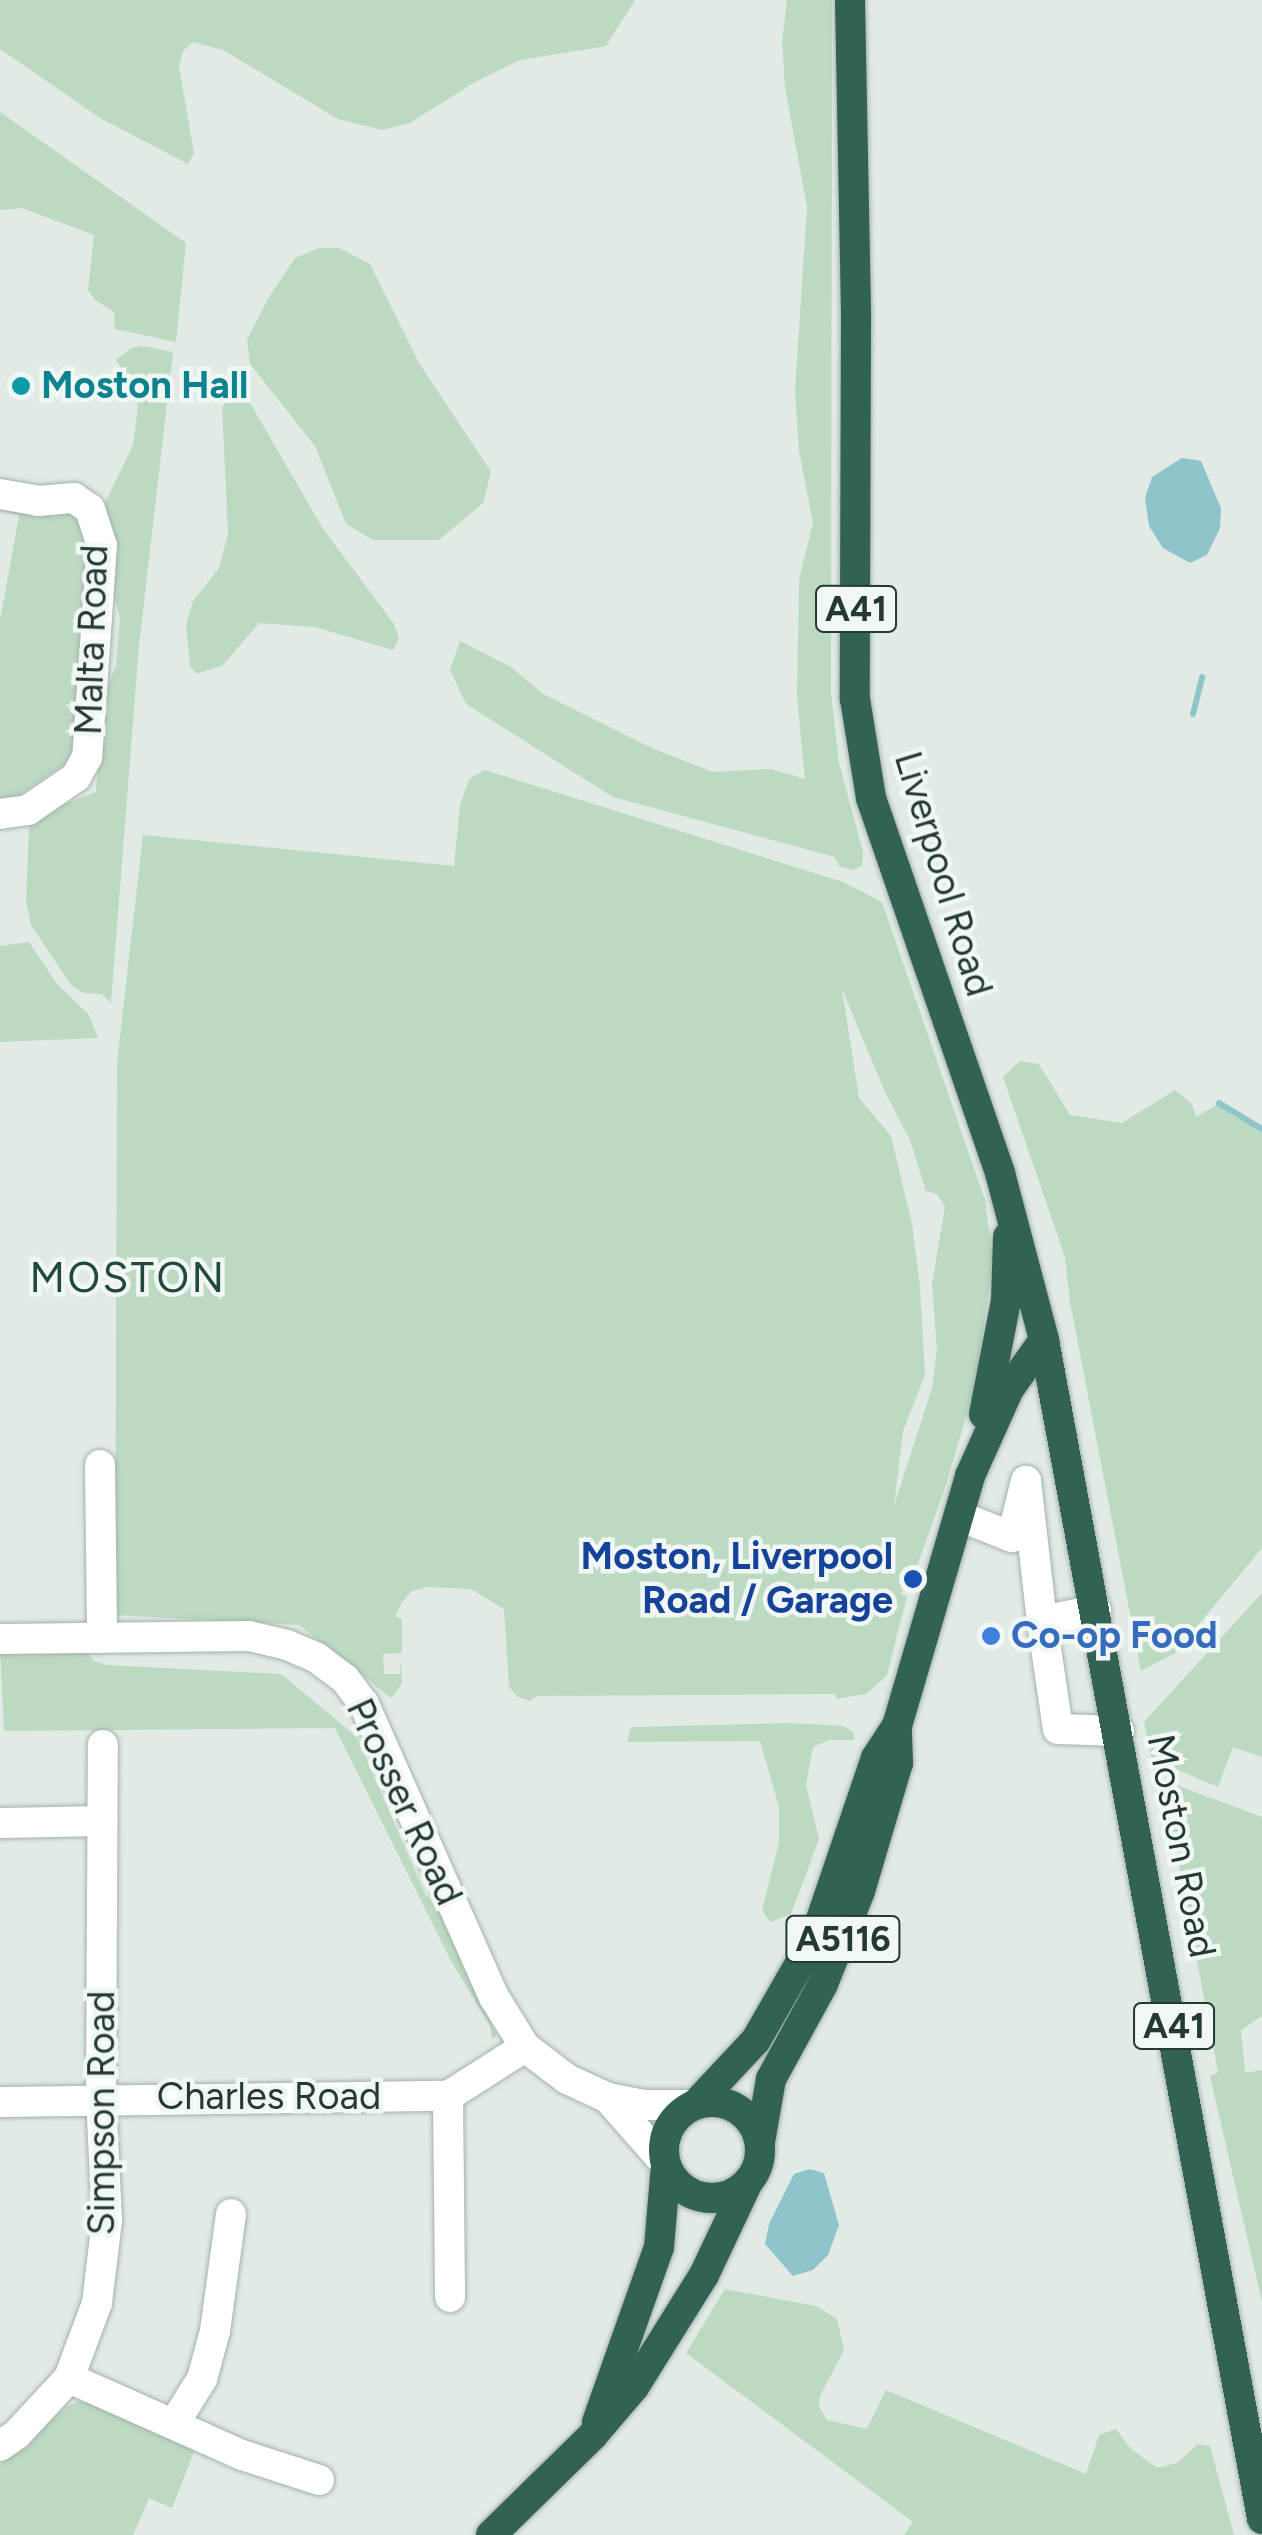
<!DOCTYPE html>
<style>
body{margin:0}
#map{position:relative;width:1262px;height:2535px;overflow:hidden;background:#e1eae5;font-family:Figtree,sans-serif}
div>[style]{position:absolute}
.green>*{inset:0;background:#bcd9c2}
.water>*{inset:0;background:#8ec5ca}
.stream>*{height:6px;margin:-3px;padding:0 3px;transform-origin:3px;border-radius:3px;background:#8ec5ca}
.roads{filter:drop-shadow(0 0 2px #a4b1ac) drop-shadow(0 0 2px #a4b1ac)}
.minor>*{height:30px;margin:-15px;padding:0 15px;transform-origin:15px;border-radius:15px;background:#fff}
.highway>*{height:30px;margin:-15px;padding:0 15px;transform-origin:15px;border-radius:15px;background:#326255}
.highway>.ring{margin:-15px;padding:0;box-sizing:content-box;background:none;border:30px solid #326255;border-radius:50%}
.dots>*{width:28px;height:28px;translate:-50% -50%;box-sizing:border-box;border:5px solid #f1f7f4;border-radius:50%}
span{translate:-50% -50%;white-space:nowrap;text-align:center;line-height:1.15;-webkit-text-stroke:9px #f1f7f4;paint-order:stroke}
.shield-label span{padding:2px 8px;background:#f1f7f4;border:2px solid;border-radius:8px;-webkit-text-stroke-width:0}
.shield-label{font-size:35px;color:#233932;font-weight:700}
.culture-label{font-size:38px;color:#0d838f;font-weight:700}
.left{translate:0 -50%;text-align:left}
.street-label{font-size:38px;color:#233932}
.transit-label{font-size:38px;color:#164399;font-weight:700}
.right{translate:-100% -50%;text-align:right}
.shop-label{font-size:38px;color:#366cbe;font-weight:700}
.quarter-label{font-size:42px;color:#21493d;letter-spacing:2.5px}
</style>
<div id="map">
<div class="green">
<i style="clip-path:polygon(0 0,635px 0,606px 46px,520px 60px,475px 82px,410px 123px,382px 130px,338px 119px,223px 50px,193px 42px,183px 51px,179px 67px,194px 153px,188px 164px,100px 118px,0 49px)"></i>
<i style="clip-path:polygon(787px 0,832px 0,831px 693px,839px 763px,863px 852px,862px 866px,853px 870px,839px 866px,835px 857px,613px 797px,466px 704px,450px 670px,460px 641px,511px 667px,543px 694px,654px 749px,713px 772px,771px 769px,805px 779px,797px 697px,799px 580px,813px 523px,799px 451px,795px 391px,807px 207px,785px 87px,782px 41px)"></i>
<i style="clip-path:polygon(0 112px,186px 243px,176px 342px,115px 329px,114px 312px,95px 300px,88px 290px,94px 235px,22px 208px,0 210px)"></i>
<i style="clip-path:polygon(319px 248px,339px 248px,370px 264px,419px 363px,491px 472px,483px 503px,439px 540px,373px 540px,346px 524px,315px 446px,250px 364px,247px 340px,269px 297px,295px 258px)"></i>
<i style="clip-path:polygon(142px 346px,173px 352px,139px 645px,111px 1003px,102px 994px,84px 993px,71px 985px,31px 925px,26px 901px,29px 828px,31px 817px,96px 792px,103px 696px,116px 666px,120px 618px,111px 585px,105px 503px,133px 445px,138px 407px,135px 391px,116px 360px,131px 348px)"></i>
<i style="clip-path:polygon(232px 396px,246px 396px,323px 529px,394px 624px,399px 638px,393px 650px,315px 627px,259px 623px,223px 665px,197px 674px,190px 666px,186px 625px,193px 601px,219px 568px,228px 534px,222px 407px)"></i>
<i style="clip-path:polygon(0 505px,74px 512px,91px 532px,75px 757px,17px 797px,0 802px,0 621px,19px 515px,0 511px)"></i>
<i style="clip-path:polygon(evenodd,485px 770px,843px 882px,882px 902px,985px 1200px,993px 1261px,975px 1387px,945px 1488px,911px 1583px,905px 1582px,901px 1594px,907px 1596px,887px 1675px,866px 1694px,836px 1699px,835px 1694px,537px 1696px,530px 1701px,518px 1697px,509px 1687px,504px 1609px,471px 1589px,428px 1587px,412px 1591px,403px 1601px,395px 1616px,402px 1619px,402px 1653px,383px 1654px,384px 1674px,400px 1674px,401px 1657px,402px 1684px,391px 1698px,299px 1625px,115px 1615px,117px 1063px,143px 835px,454px 866px,460px 805px,469px 779px,485px 770px,842px 989px,885px 1092px,910px 1140px,926px 1191px,937px 1194px,945px 1206px,932px 1284px,937px 1350px,932px 1388px,894px 1506px,903px 1431px,925px 1375px,920px 1287px,912px 1224px,891px 1136px,859px 1098px,842px 989px)"></i>
<i style="clip-path:polygon(29px 942px,57px 984px,89px 1015px,98px 1038px,0 1042px,0 946px)"></i>
<i style="clip-path:polygon(1020px 1061px,1039px 1064px,1070px 1115px,1122px 1123px,1175px 1090px,1192px 1104px,1196px 1117px,1219px 1103px,1262px 1129px,1262px 1548px,1175px 1653px,1141px 1671px,1070px 1302px,1065px 1257px,1003px 1077px)"></i>
<i style="clip-path:polygon(1262px 1593px,1262px 1757px,1233px 1747px,1218px 1787px,1152px 1759px,1144px 1722px)"></i>
<i style="clip-path:polygon(0 1650px,85px 1650px,94px 1661px,107px 1665px,281px 1674px,357px 1737px,426px 1896px,433px 1899px,497px 2036px,492px 2039px,490px 2026px,450px 1959px,335px 1728px,4px 1731px)"></i>
<i style="clip-path:polygon(789px 1723px,844px 1726px,854px 1733px,854px 1740px,829px 1740px,813px 1747px,806px 1785px,819px 1839px,791px 1914px,770px 1922px,762px 1910px,779px 1842px,779px 1807px,760px 1741px,627px 1742px,631px 1727px)"></i>
<i style="clip-path:polygon(1163px 1780px,1262px 1817px,1262px 2016px,1241px 2030px,1245px 2073px,1262px 2070px,1262px 2302px,1210px 2076px,1218px 2072px)"></i>
<i style="clip-path:polygon(725px 2289px,816px 2306px,837px 2319px,844px 2350px,820px 2396px,819px 2406px,827px 2420px,867px 2429px,886px 2390px,1086px 2474px,1099px 2435px,1116px 2429px,1130px 2448px,1157px 2468px,1177px 2463px,1198px 2444px,1210px 2446px,1234px 2535px,904px 2535px,913px 2522px,686px 2353px)"></i>
<i style="clip-path:polygon(85px 2399px,196px 2446px,172px 2508px,149px 2498px,133px 2535px,0 2535px,0 2465px,66px 2407px)"></i>
</div>
<div class="water">
<i style="clip-path:polygon(1182px 458px,1201px 461px,1221px 508px,1220px 528px,1207px 555px,1190px 563px,1163px 548px,1149px 526px,1145px 498px,1152px 477px)"></i>
<i style="clip-path:polygon(810px 2169px,824px 2173px,839px 2225px,828px 2255px,813px 2270px,793px 2276px,765px 2244px,769px 2224px,794px 2174px)"></i>
</div>
<div class="stream">
<i style="left:1193px;top:714px;width:38px;rotate:-76deg"></i>
<i style="left:1219px;top:1103px;width:50px;rotate:31.2deg"></i>
</div>
<div class="roads">
<div class="minor">
<i style="left:0;top:494px;width:39px;rotate:10deg"></i>
<i style="left:38px;top:501px;width:36px;rotate:-5deg"></i>
<i style="left:74px;top:498px;width:19px;rotate:35deg"></i>
<i style="left:90px;top:509px;width:38px;rotate:72deg"></i>
<i style="left:102px;top:545px;width:213px;rotate:94deg"></i>
<i style="left:87px;top:757px;width:23px;rotate:119deg"></i>
<i style="left:76px;top:777px;width:58px;rotate:145.5deg"></i>
<i style="left:28px;top:810px;width:28px;rotate:172deg"></i>
<i style="left:100px;top:1465px;width:173px;rotate:89.3deg"></i>
<i style="left:959px;top:1516px;width:57px;rotate:21.6deg"></i>
<i style="left:1012px;top:1537px;width:58px;rotate:-76deg"></i>
<i style="left:1026px;top:1481px;width:141px;rotate:83.5deg"></i>
<i style="left:1096px;top:1610px;width:55px;rotate:168.5deg"></i>
<i style="left:1042px;top:1621px;width:109px;rotate:81.6deg"></i>
<i style="left:1058px;top:1729px;width:61px;rotate:1.9deg"></i>
<i style="left:0;top:1639px;width:249px;rotate:-0.7deg"></i>
<i style="left:249px;top:1636px;width:39px;rotate:13deg"></i>
<i style="left:287px;top:1645px;width:33px;rotate:23deg"></i>
<i style="left:317px;top:1658px;width:35px;rotate:37deg"></i>
<i style="left:345px;top:1679px;width:31px;rotate:53deg"></i>
<i style="left:364px;top:1704px;width:321px;rotate:66.1deg"></i>
<i style="left:494px;top:1997px;width:59px;rotate:58.2deg"></i>
<i style="left:525px;top:2047px;width:53px;rotate:37.3deg"></i>
<i style="left:567px;top:2079px;width:45px;rotate:24.9deg"></i>
<i style="left:608px;top:2098px;width:38px;rotate:11deg"></i>
<i style="left:645px;top:2105px;width:49px"></i>
<i style="left:0;top:1823px;width:102px;rotate:-1.1deg"></i>
<i style="left:448px;top:2096px;width:201px;rotate:89.4deg"></i>
<i style="left:608px;top:2098px;width:86px;rotate:48.8deg"></i>
<i style="left:0;top:2102px;width:448px;rotate:-0.8deg"></i>
<i style="left:448px;top:2096px;width:91px;rotate:-32.5deg"></i>
<i style="left:69px;top:2378px;width:189px;rotate:24deg"></i>
<i style="left:242px;top:2455px;width:81px;rotate:18deg"></i>
<i style="left:175px;top:2422px;width:51px;rotate:-57.9deg"></i>
<i style="left:202px;top:2379px;width:50px;rotate:-74.8deg"></i>
<i style="left:215px;top:2331px;width:118px;rotate:-82.2deg"></i>
<i style="left:0;top:2446px;width:21px;rotate:-35deg"></i>
<i style="left:17px;top:2434px;width:76px;rotate:-47.1deg"></i>
<i style="left:69px;top:2378px;width:80px;rotate:-69.5deg"></i>
<i style="left:97px;top:2303px;width:84px;rotate:-83.1deg"></i>
<i style="left:107px;top:2220px;width:123px;rotate:-92.8deg"></i>
<i style="left:101px;top:2097px;width:352px;rotate:-89.7deg"></i>
</div>
<div class="highway">
<i style="left:850px;top:0;width:320px;rotate:88.9deg"></i>
<i style="left:856px;top:320px;width:379px;rotate:90.2deg"></i>
<i style="left:855px;top:699px;width:100px;rotate:80.8deg"></i>
<i style="left:871px;top:798px;width:397px;rotate:71deg"></i>
<i style="left:1000px;top:1173px;width:173px;rotate:75.2deg"></i>
<i style="left:1044px;top:1340px;width:1199px;rotate:79.52deg"></i>
<i style="left:984px;top:1414px;width:115px;rotate:-79deg"></i>
<i style="left:1006px;top:1301px;width:64px;rotate:-88.2deg"></i>
<i class="ring" style="left:664px;top:2102px;width:66px;height:66px"></i>
<i style="left:697px;top:2103px;width:86px;rotate:-46.9deg"></i>
<i style="left:756px;top:2040px;width:119px;rotate:-60.2deg"></i>
<i style="left:815px;top:1937px;width:189px;rotate:-71.2deg"></i>
<i style="left:876px;top:1758px;width:38px;rotate:-57deg"></i>
<i style="left:897px;top:1726px;width:260px;rotate:-73.7deg"></i>
<i style="left:970px;top:1476px;width:95px;rotate:-65.9deg"></i>
<i style="left:1009px;top:1389px;width:60px;rotate:-54.5deg"></i>
<i style="left:760px;top:2142px;width:64px;rotate:-80.1deg"></i>
<i style="left:771px;top:2079px;width:108px;rotate:-61.3deg"></i>
<i style="left:823px;top:1984px;width:100px;rotate:-68.3deg"></i>
<i style="left:860px;top:1891px;width:134px;rotate:-73.5deg"></i>
<i style="left:898px;top:1763px;width:37px;rotate:-92deg"></i>
<i style="left:597px;top:2422px;width:186px;rotate:-70.5deg"></i>
<i style="left:659px;top:2247px;width:81px;rotate:-85.1deg"></i>
<i style="left:491px;top:2535px;width:143px;rotate:-44.4deg"></i>
<i style="left:593px;top:2435px;width:63px;rotate:-49.5deg"></i>
<i style="left:634px;top:2387px;width:132px;rotate:-58deg"></i>
<i style="left:704px;top:2275px;width:103px;rotate:-64.7deg"></i>
</div>
</div>
<div class="dots">
<i style="left:21px;top:386px;background:#0f9aa8"></i>
<i style="left:913px;top:1579px;background:#1a4fb4"></i>
<i style="left:991px;top:1636px;background:#3f7fe0"></i>
</div>
<div class="shield-label">
<span style="left:856px;top:609px">A41</span>
<span style="left:843px;top:1939px">A5116</span>
<span style="left:1174px;top:2026px">A41</span>
</div>
<div class="culture-label">
<span class="left" style="left:41px;top:386px">Moston Hall</span>
</div>
<div class="street-label">
<span style="left:92px;top:640px;rotate:-88deg">Malta Road</span>
<span style="left:943px;top:874px;rotate:73deg">Liverpool Road</span>
<span style="left:404px;top:1802px;rotate:65deg">Prosser Road</span>
<span style="left:1181px;top:1846px;rotate:79deg">Moston Road</span>
<span style="left:269px;top:2097px">Charles Road</span>
<span style="left:102px;top:2113px;rotate:-90deg">Simpson Road</span>
</div>
<div class="transit-label">
<span class="right" style="left:893px;top:1579px">Moston, Liverpool<br>Road / Garage</span>
</div>
<div class="shop-label">
<span class="left" style="left:1011px;top:1636px">Co-op Food</span>
</div>
<div class="quarter-label">
<span style="left:128px;top:1278px">MOSTON</span>
</div>
</div>
